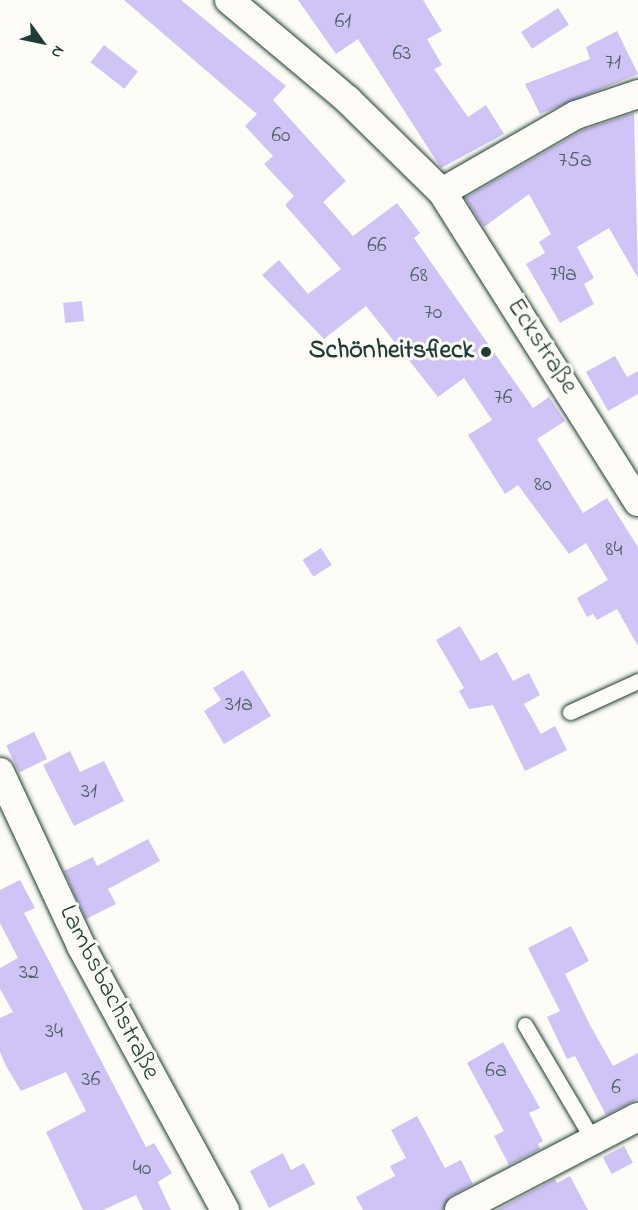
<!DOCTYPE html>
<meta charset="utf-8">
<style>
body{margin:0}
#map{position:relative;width:638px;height:1210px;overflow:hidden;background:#fdfcf7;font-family:"Indie Flower",sans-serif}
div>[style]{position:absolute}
.building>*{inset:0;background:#d0c4f6;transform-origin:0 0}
.roads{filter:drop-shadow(0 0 2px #1f3d34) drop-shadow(0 0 2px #1f3d34)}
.lane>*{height:15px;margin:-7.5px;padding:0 7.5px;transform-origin:7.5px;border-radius:7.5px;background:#fdfcf7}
.street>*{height:28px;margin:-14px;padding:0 14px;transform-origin:14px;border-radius:14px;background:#fdfcf7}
.dots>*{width:16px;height:16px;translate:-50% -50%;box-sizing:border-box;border:3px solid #fdfcf7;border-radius:50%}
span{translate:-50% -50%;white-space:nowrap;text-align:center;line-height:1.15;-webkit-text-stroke:6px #fdfcf7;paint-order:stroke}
.number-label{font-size:22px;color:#4b5f64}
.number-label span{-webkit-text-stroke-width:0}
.street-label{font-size:26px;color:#1f3d34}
.poi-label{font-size:26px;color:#1f3d34;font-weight:700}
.right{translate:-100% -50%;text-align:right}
.north{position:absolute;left:12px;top:12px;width:60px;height:60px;-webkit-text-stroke:4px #fdfcf7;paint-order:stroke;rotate:123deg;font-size:16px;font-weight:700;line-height:24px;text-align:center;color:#1f3d34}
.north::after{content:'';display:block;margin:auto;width:21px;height:27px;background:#1f3d34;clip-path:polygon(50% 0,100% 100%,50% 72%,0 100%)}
</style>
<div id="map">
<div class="building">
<i style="clip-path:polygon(124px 0,181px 0,286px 86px,273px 100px,346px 181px,323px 202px,353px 236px,397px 203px,420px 233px,414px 238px,533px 408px,549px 397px,565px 421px,537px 439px,583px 513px,607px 498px,638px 547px,638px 646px,617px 609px,597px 620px,593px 614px,587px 617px,577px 598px,608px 580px,586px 543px,569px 554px,518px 485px,505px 494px,468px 435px,492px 420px,464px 378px,438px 397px,366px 306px,324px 339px,262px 275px,279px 260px,308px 294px,341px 269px,285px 205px,294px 196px,264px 164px,273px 156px,245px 126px,257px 114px)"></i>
<i style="clip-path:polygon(298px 0,423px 0,442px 31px,427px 39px,442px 65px,434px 69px,468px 117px,486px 105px,504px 134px,441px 168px,358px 39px,336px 54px)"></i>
<i style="left:558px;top:8px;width:20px;height:44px;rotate:57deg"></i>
<i style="clip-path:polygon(617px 31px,638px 74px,540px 114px,525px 84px,590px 59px,586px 47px)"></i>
<i style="left:104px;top:45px;width:43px;height:22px;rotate:38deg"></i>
<i style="clip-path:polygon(634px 113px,638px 278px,609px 228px,577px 247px,594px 278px,584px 284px,594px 304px,560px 323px,526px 264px,545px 253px,539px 242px,551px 234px,529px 194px,484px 227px,465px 198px,583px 130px)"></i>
<i style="left:82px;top:301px;width:20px;height:19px;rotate:84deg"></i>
<i style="clip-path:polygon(615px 356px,627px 377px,638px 371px,638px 394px,608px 411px,586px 372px)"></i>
<i style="left:321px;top:548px;width:20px;height:22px;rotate:57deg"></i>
<i style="clip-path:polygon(460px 626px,481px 661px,497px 652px,513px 681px,529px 673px,540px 695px,524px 704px,541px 734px,555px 726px,567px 750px,525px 771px,493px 705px,469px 709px,459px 691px,464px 688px,436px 640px)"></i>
<i style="clip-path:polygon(243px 670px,271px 716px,224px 744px,204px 711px,221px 700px,213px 688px)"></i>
<i style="left:34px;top:732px;width:30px;height:31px;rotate:64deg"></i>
<i style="clip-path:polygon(70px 751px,80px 772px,104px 761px,124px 801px,74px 826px,43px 765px)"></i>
<i style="clip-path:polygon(148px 839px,160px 861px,108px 889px,116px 904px,86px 919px,64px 871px,93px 857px,97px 866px)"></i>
<i style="clip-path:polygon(20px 880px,35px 908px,24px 913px,146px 1147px,154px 1143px,172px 1173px,158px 1182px,171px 1210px,143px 1210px,136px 1195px,103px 1210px,83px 1210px,46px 1132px,86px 1111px,66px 1072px,21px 1091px,6px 1066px,0 1052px,0 1018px,13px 1012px,0 989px,0 968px,18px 958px,0 923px,0 890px)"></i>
<i style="clip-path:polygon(571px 926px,589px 961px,565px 974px,590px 1025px,613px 1066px,638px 1053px,638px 1099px,606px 1115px,575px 1056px,567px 1059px,547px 1017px,560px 1011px,528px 948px)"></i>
<i style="clip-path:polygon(503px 1042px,540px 1108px,529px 1113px,543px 1141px,538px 1144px,540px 1149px,509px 1165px,494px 1136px,504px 1131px,467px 1063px)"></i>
<i style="clip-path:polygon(417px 1116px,445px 1168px,461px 1160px,473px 1184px,451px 1196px,443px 1210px,363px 1210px,356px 1197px,395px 1176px,390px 1166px,406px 1158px,391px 1130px)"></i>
<i style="left:624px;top:1146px;width:19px;height:24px;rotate:62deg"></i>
<i style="clip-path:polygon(283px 1153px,291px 1170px,304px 1163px,315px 1184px,269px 1208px,250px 1171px)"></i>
<i style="clip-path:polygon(570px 1176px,588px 1210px,497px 1210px,555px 1179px,557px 1183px)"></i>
</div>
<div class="roads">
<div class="lane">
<i style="left:570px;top:712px;width:75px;rotate:-24.5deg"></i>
<i style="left:525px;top:1025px;width:134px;rotate:59.4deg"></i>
</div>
<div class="street">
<i style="left:229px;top:0;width:155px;rotate:40deg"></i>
<i style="left:348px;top:100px;width:132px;rotate:44.4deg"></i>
<i style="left:442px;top:192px;width:367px;rotate:57.7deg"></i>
<i style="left:442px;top:192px;width:155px;rotate:-29.9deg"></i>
<i style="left:576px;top:115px;width:65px;rotate:-18.7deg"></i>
<i style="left:0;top:772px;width:192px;rotate:65deg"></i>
<i style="left:81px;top:946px;width:301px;rotate:61.4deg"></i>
<i style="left:459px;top:1210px;width:202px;rotate:-27.5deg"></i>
</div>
</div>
<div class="dots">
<i style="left:486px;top:352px;background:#1f3d34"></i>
</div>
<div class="number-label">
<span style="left:343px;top:23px">61</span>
<span style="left:402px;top:55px">63</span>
<span style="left:613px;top:64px">71</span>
<span style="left:281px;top:137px">60</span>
<span style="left:575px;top:162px">75a</span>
<span style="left:377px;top:247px">66</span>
<span style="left:563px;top:276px">79a</span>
<span style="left:419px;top:277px">68</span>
<span style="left:433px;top:314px">70</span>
<span style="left:503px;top:399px">76</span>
<span style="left:543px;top:486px">80</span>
<span style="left:614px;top:551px">84</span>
<span style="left:239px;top:706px">31a</span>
<span style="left:89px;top:793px">31</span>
<span style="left:29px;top:974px">32</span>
<span style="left:54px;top:1033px">34</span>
<span style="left:496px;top:1072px">6a</span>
<span style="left:91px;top:1081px">36</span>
<span style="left:616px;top:1089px">6</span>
<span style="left:142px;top:1170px">40</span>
</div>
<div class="street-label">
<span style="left:541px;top:347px;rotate:57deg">Eckstraße</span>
<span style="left:108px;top:993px;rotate:63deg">Lambsbachstraße</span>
</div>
<div class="poi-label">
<span class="right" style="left:474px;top:352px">Schönheitsfleck</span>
</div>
<div class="north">N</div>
</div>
